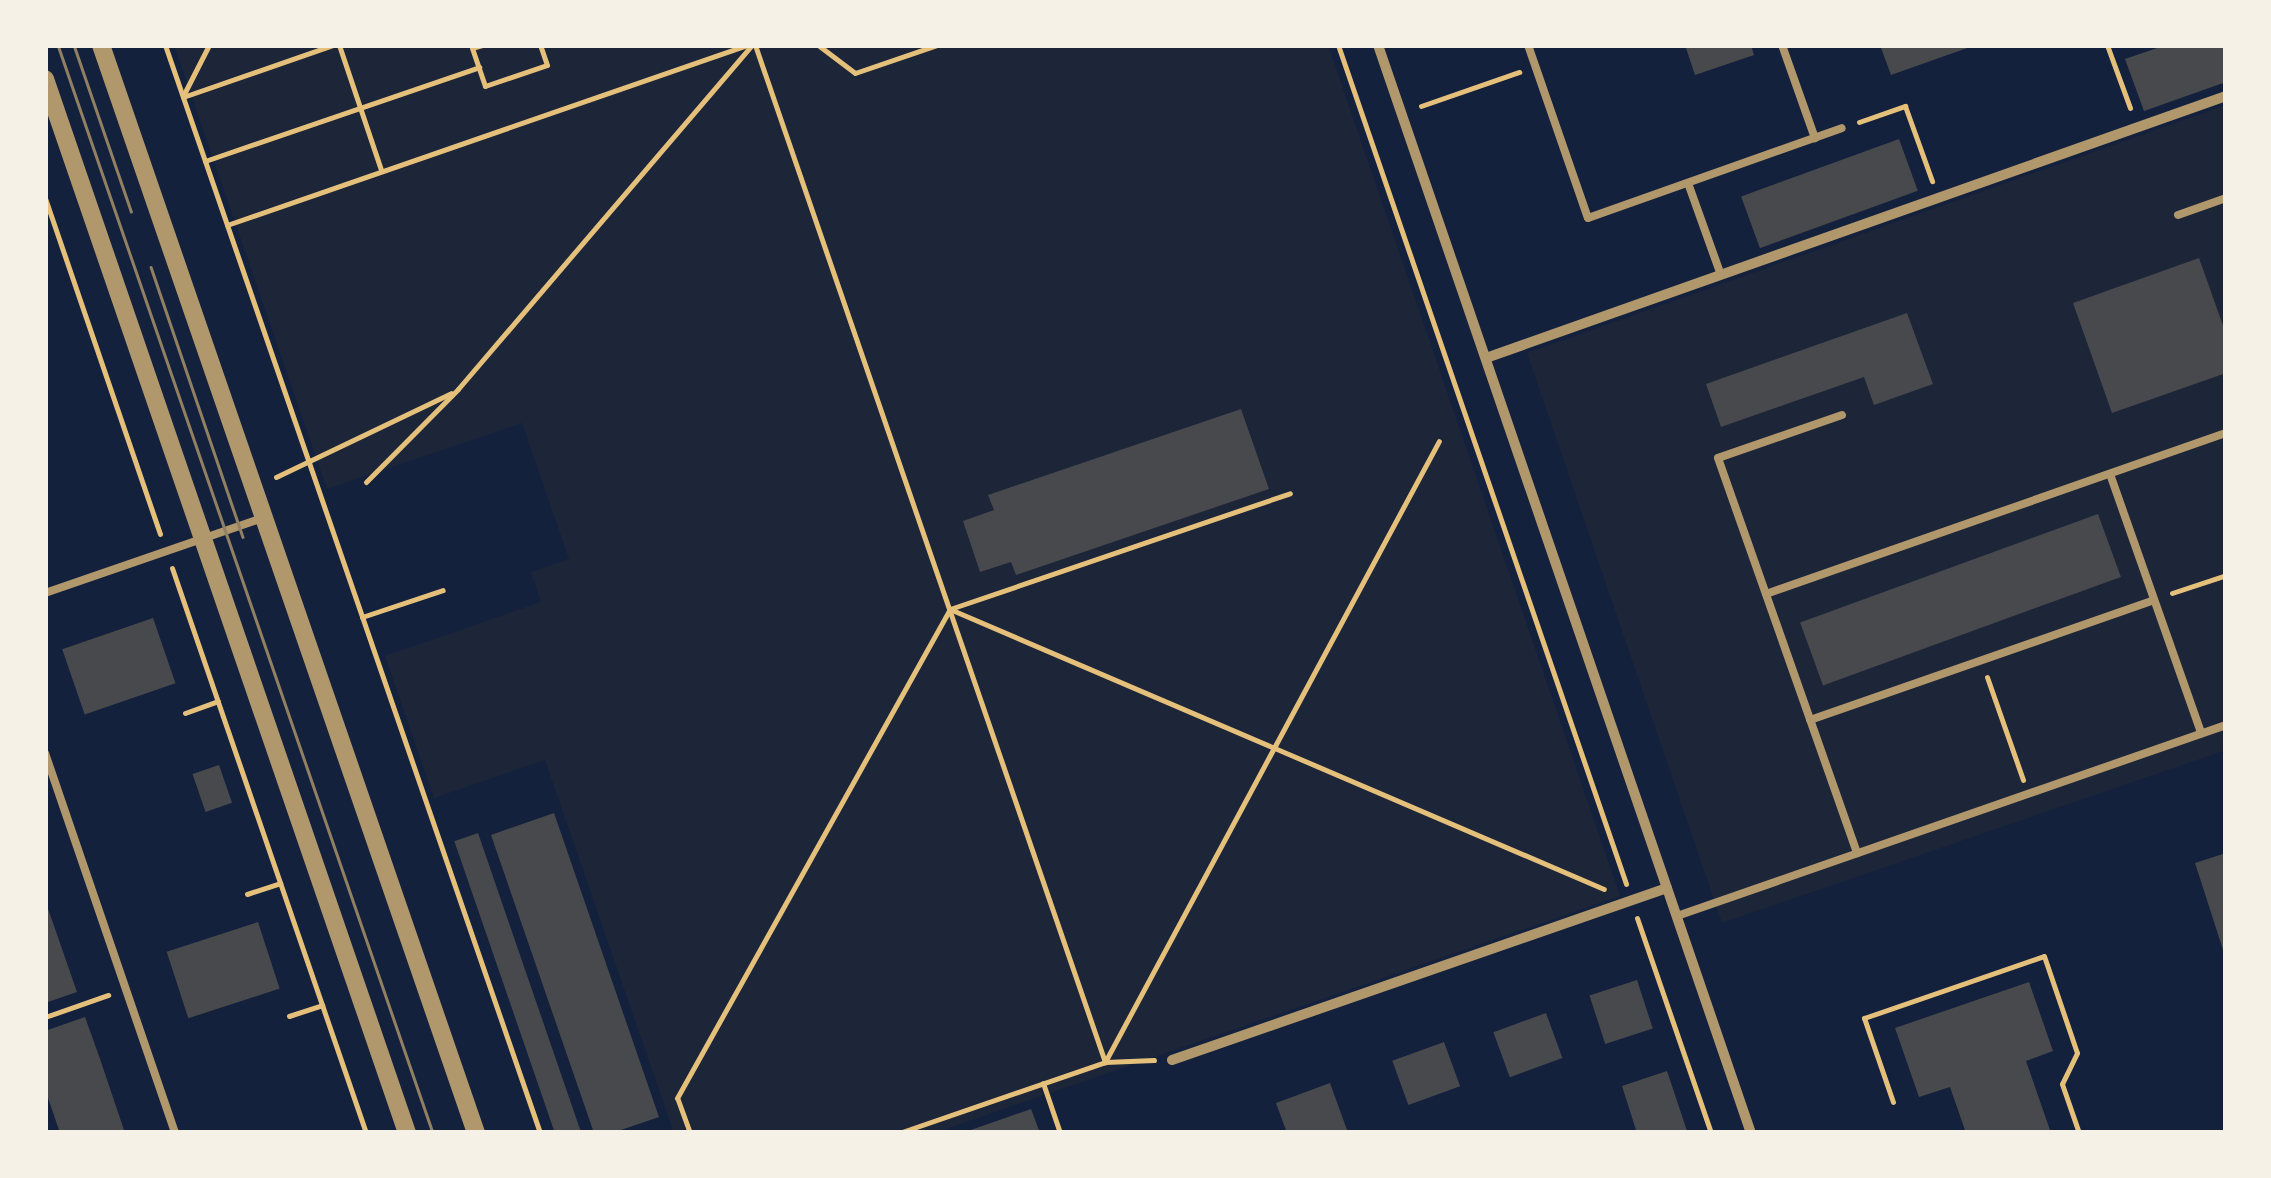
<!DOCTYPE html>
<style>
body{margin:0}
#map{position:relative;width:2271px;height:1178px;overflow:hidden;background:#14213d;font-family:Lato,sans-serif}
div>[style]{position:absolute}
.green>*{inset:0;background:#1d2539}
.building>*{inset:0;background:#48494c;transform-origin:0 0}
.path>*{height:5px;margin:-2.5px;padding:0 2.5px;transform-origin:2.5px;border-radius:2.5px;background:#e5c07b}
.service>*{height:8px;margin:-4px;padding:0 4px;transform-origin:4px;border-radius:4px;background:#b1986c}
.minor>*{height:10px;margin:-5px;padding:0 5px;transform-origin:5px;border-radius:5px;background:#b1986c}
.tertiary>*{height:18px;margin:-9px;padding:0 9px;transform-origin:9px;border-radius:9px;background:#b1986c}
.tram>*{height:2.5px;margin:-1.25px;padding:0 1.25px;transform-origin:1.25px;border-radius:1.25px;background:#918062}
span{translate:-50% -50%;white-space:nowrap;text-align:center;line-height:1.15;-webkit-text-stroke:8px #f6f1e7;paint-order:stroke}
.frame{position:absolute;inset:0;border:48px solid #f6f1e7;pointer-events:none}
</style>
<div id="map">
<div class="green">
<i style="clip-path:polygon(174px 45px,1328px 45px,1620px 896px,934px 1133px,674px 1133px,545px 760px,434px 798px,385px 656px,541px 602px,531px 572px,569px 559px,522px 423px,327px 489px)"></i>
<i style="clip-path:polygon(2226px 105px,2226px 750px,1722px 923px,1527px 353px)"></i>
</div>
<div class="building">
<i style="clip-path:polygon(1685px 45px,1751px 45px,1754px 55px,1695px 75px)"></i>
<i style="clip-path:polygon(1880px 45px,1973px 45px,1973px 46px,1891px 75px)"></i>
<i style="clip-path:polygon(2166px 45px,2226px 45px,2226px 82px,2144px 111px,2125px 59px)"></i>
<i style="left:1899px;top:139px;width:55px;height:168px;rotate:70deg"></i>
<i style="clip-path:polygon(2199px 258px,2226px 334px,2226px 373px,2112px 413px,2073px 303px)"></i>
<i style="clip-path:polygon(1907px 313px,1933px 384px,1874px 405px,1864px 377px,1721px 427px,1706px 384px)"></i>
<i style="clip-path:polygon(1241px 409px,1269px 489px,1016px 575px,1011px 562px,980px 572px,963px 521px,994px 510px,988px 495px)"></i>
<i style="left:2098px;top:514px;width:67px;height:317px;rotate:70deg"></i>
<i style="left:153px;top:618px;width:69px;height:96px;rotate:71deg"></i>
<i style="left:219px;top:765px;width:40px;height:28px;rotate:71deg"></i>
<i style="clip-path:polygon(554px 813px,659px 1117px,612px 1133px,594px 1133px,491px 835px)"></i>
<i style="left:478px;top:833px;width:317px;height:25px;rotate:71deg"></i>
<i style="clip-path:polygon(2226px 853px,2226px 955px,2225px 956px,2195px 863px)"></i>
<i style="clip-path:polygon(45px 900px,77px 992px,45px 1003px)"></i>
<i style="left:258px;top:922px;width:70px;height:96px;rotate:72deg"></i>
<i style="left:1637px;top:980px;width:51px;height:50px;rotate:72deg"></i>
<i style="clip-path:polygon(2029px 982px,2053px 1051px,2026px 1061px,2051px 1133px,1966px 1133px,1950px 1087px,1919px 1097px,1895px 1028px)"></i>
<i style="left:1546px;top:1013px;width:48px;height:56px;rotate:70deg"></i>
<i style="clip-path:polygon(85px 1017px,99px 1056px,125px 1133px,60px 1133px,45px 1089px,45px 1031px)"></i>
<i style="left:1444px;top:1042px;width:47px;height:55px;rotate:70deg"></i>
<i style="clip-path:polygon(1667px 1071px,1687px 1131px,1637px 1133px,1622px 1086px)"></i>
<i style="clip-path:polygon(1330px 1083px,1347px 1130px,1287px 1133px,1276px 1103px)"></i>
<i style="clip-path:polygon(1031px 1109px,1040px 1133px,965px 1133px,965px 1132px)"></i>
</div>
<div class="path">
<i style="left:165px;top:45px;width:1151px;rotate:70.98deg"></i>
<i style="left:339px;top:45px;width:132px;rotate:71.4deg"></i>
<i style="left:482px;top:45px;width:10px;rotate:163deg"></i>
<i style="left:472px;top:48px;width:40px;rotate:71.1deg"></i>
<i style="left:485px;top:86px;width:65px;rotate:-18.7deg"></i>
<i style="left:547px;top:65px;width:21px;rotate:-109deg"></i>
<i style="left:755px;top:45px;width:1076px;rotate:71.01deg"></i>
<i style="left:818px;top:45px;width:46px;rotate:37.1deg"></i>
<i style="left:855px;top:73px;width:87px;rotate:-18.9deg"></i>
<i style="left:1338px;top:45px;width:887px;rotate:71.05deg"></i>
<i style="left:2107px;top:45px;width:67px;rotate:69.9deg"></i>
<i style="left:184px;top:94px;width:55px;rotate:-63deg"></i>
<i style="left:183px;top:97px;width:159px;rotate:-19.1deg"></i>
<i style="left:1421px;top:106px;width:104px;rotate:-19.1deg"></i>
<i style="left:1859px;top:122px;width:49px;rotate:-19.2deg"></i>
<i style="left:1905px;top:106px;width:80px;rotate:70.2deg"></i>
<i style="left:205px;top:161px;width:290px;rotate:-18.9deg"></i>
<i style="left:45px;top:198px;width:355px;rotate:71.1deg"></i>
<i style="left:227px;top:225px;width:550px;rotate:-19.09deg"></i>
<i style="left:276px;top:477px;width:194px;rotate:-25.6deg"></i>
<i style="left:366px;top:482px;width:131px;rotate:-45.3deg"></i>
<i style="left:458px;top:389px;width:453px;rotate:-49.5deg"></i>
<i style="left:172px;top:568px;width:597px;rotate:71.05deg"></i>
<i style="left:2172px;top:593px;width:57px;rotate:-18.4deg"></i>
<i style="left:952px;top:610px;width:709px;rotate:23.17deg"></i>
<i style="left:362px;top:617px;width:85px;rotate:-18.4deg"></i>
<i style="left:1987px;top:677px;width:109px;rotate:70.7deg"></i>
<i style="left:185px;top:713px;width:35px;rotate:-20deg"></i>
<i style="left:247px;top:894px;width:35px;rotate:-18deg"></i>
<i style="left:1637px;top:918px;width:227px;rotate:71deg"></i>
<i style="left:289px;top:1016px;width:35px;rotate:-18deg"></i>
<i style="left:45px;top:1017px;width:67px;rotate:-19.2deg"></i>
<i style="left:1105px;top:1062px;width:705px;rotate:-61.73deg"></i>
<i style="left:1043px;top:1083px;width:53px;rotate:71.2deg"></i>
<i style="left:1893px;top:1102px;width:89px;rotate:-109deg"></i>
<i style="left:1864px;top:1018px;width:190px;rotate:-19deg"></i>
<i style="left:2044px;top:956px;width:102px;rotate:71.2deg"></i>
<i style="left:2077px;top:1053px;width:34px;rotate:116deg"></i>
<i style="left:2062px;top:1084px;width:52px;rotate:70.9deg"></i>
<i style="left:690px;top:1133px;width:37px;rotate:-110deg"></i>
<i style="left:677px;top:1098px;width:560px;rotate:-60.83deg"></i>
<i style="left:950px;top:609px;width:359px;rotate:-18.8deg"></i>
<i style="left:899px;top:1133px;width:218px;rotate:-19deg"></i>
<i style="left:1105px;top:1062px;width:49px;rotate:-2.3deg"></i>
</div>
<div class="service">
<i style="left:1528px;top:45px;width:183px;rotate:70.9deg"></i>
<i style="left:1588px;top:218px;width:269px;rotate:-19.5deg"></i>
<i style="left:1782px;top:45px;width:99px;rotate:70.5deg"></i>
<i style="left:1688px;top:183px;width:98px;rotate:70.3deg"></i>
<i style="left:2178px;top:215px;width:51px;rotate:-19.5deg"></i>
<i style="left:1842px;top:415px;width:131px;rotate:160.9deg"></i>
<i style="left:1718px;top:458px;width:419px;rotate:70.6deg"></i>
<i style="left:2110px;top:474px;width:275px;rotate:70.6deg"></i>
<i style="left:45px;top:593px;width:231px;rotate:-19deg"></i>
<i style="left:1766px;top:594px;width:487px;rotate:-19.3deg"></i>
<i style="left:1810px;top:720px;width:364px;rotate:-19.2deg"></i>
<i style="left:45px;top:753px;width:402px;rotate:71.1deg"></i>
<i style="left:1677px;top:916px;width:581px;rotate:-19.18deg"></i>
</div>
<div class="minor">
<i style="left:1378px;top:45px;width:1150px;rotate:71.08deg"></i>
<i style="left:1486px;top:358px;width:785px;rotate:-19.5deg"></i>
<i style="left:1172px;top:1060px;width:524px;rotate:-19.16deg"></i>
</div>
<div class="tertiary">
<i style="left:101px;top:45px;width:1151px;rotate:70.98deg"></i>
<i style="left:45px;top:79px;width:1114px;rotate:71.04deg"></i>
</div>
<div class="tram">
<i style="left:58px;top:45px;width:1151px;rotate:70.98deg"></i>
<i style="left:74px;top:45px;width:176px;rotate:71deg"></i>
<i style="left:151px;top:267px;width:285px;rotate:71.2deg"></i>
</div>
<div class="frame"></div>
</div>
